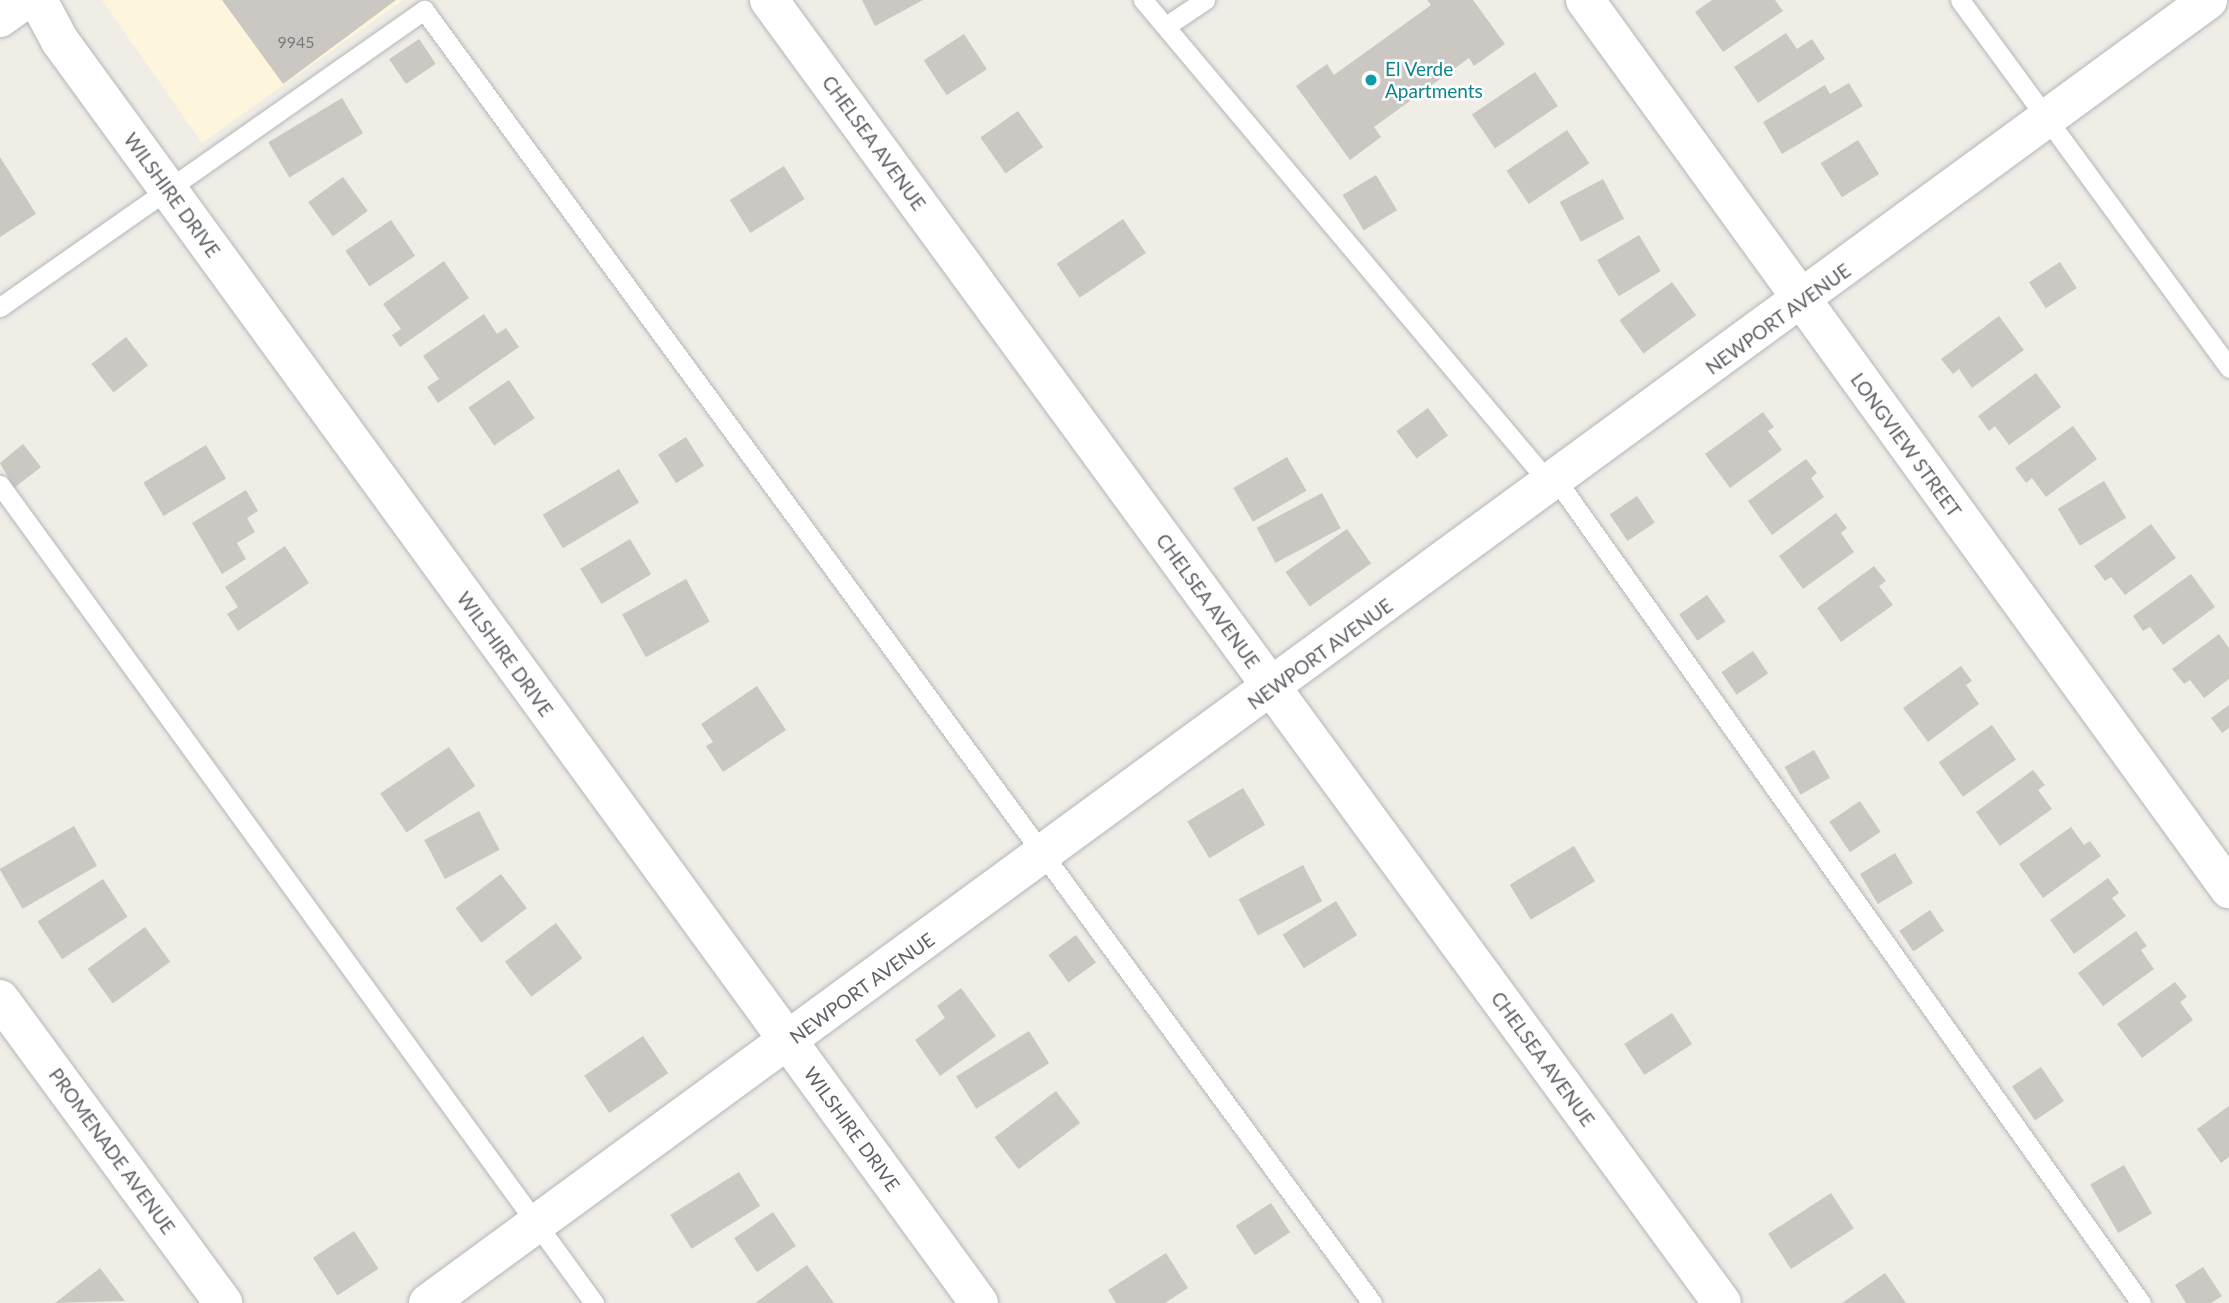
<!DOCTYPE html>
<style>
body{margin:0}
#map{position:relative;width:2229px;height:1303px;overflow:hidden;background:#efede6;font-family:Lato,sans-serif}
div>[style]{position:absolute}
.commercial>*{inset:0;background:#fdf6dd}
.building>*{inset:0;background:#cbc8c3;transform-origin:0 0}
.roads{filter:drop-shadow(0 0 2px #b3b6ba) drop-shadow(0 0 2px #b3b6ba)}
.lane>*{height:19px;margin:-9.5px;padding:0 9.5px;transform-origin:9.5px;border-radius:9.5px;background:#fff}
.street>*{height:38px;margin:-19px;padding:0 19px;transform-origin:19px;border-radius:19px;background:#fff}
.secondary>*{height:38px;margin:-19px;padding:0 19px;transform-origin:19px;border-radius:19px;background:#fff}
.dots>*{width:19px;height:19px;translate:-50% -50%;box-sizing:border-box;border:4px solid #fff;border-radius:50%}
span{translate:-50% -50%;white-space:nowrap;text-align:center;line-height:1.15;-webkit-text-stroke:5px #fff;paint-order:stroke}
.number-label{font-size:16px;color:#797b7d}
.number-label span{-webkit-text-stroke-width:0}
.culture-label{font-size:19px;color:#0d838f}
.left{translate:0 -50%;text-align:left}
.street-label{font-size:19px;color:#5e6166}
</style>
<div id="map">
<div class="commercial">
<i style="clip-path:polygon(102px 0,403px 0,202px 143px)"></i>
</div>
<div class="building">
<i style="clip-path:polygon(222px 0,396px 0,283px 84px)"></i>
<i style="clip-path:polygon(862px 0,923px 0,875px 26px)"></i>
<i style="clip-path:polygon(1427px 0,1473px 0,1505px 44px,1474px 66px,1469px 58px,1374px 127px,1381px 137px,1350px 160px,1296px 86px,1327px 64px,1334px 75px,1431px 5px)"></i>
<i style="clip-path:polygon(1712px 0,1775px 0,1783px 11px,1723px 52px,1695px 12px)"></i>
<i style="clip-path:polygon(1786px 33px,1797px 49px,1812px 39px,1825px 59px,1758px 103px,1734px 67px)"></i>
<i style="left:964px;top:34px;width:42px;height:48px;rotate:57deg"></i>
<i style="left:419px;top:39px;width:30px;height:36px;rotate:56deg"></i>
<i style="left:1535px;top:72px;width:41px;height:76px;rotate:56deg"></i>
<i style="clip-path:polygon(1849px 83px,1863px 106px,1782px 154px,1763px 122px,1825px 85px,1830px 94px)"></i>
<i style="left:342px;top:98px;width:41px;height:86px;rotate:59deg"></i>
<i style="left:1018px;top:111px;width:44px;height:46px;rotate:55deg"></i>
<i style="left:1567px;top:130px;width:40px;height:73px;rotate:56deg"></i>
<i style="left:1858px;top:140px;width:40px;height:44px;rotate:58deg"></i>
<i style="clip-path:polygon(0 157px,36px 214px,0 237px)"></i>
<i style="left:784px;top:166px;width:39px;height:64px;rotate:58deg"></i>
<i style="left:1376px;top:175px;width:41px;height:39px;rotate:59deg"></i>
<i style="left:343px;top:177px;width:42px;height:43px;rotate:54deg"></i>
<i style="left:1603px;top:179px;width:45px;height:49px;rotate:62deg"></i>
<i style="left:1123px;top:219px;width:41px;height:80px;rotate:56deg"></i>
<i style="left:391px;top:220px;width:43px;height:55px;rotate:56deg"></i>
<i style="left:1639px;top:235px;width:42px;height:49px;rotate:59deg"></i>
<i style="clip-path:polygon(444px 261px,469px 298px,400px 347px,392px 335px,401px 329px,383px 304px)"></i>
<i style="left:2060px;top:262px;width:31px;height:37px;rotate:57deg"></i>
<i style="left:1672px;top:282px;width:41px;height:65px;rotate:54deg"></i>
<i style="clip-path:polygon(484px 314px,497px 334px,506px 328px,519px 347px,438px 403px,427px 387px,439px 379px,423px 356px)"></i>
<i style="clip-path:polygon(1999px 316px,2024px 350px,1972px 388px,1959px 369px,1953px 374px,1941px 359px)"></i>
<i style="left:126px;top:337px;width:36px;height:44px;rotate:52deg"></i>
<i style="clip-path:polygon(2036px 373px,2061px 407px,2009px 445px,1995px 426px,1989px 431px,1978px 416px)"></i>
<i style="left:509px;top:380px;width:46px;height:49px;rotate:56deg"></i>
<i style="left:1428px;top:408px;width:34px;height:39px;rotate:54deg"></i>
<i style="clip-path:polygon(1763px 412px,1774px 427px,1768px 431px,1782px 450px,1730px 488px,1705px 454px)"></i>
<i style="clip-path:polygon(2073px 426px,2097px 459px,2046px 497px,2032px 478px,2026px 483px,2015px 468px)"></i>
<i style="left:686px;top:437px;width:34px;height:33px;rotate:58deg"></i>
<i style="clip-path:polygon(23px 444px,41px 467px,14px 488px,0 463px)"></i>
<i style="left:206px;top:445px;width:39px;height:73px;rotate:59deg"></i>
<i style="left:1287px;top:457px;width:39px;height:62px;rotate:60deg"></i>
<i style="clip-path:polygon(1806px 459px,1817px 473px,1811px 478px,1824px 497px,1772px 535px,1748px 501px)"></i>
<i style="left:619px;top:469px;width:39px;height:89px;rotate:59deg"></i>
<i style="left:2104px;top:481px;width:43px;height:54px;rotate:59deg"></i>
<i style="clip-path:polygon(246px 490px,258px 511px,247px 518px,255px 532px,237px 543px,246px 559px,222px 574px,192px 523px)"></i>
<i style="left:1322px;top:493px;width:40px;height:74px;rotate:62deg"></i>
<i style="left:1637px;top:496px;width:32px;height:33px;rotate:56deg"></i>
<i style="clip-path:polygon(1836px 513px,1847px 528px,1841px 533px,1854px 552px,1803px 589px,1779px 556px)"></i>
<i style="clip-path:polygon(2151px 524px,2176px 558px,2125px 595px,2111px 577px,2105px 581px,2094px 566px)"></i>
<i style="left:1347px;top:529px;width:42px;height:75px;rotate:55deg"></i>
<i style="left:630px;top:539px;width:41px;height:58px;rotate:59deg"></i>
<i style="clip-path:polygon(285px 546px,309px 583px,238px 631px,227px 614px,238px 607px,225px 587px)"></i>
<i style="clip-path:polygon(1874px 566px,1886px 581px,1879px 586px,1893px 605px,1841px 642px,1817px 608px)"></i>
<i style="clip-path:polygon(2191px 574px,2215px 607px,2163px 645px,2150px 627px,2143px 631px,2133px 616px)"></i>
<i style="left:686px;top:579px;width:49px;height:73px;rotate:61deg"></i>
<i style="left:1707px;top:595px;width:32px;height:34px;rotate:55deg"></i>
<i style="clip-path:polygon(2219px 634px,2229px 648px,2229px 679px,2204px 698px,2190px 680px,2184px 684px,2172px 669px)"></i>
<i style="left:1753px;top:651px;width:27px;height:38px;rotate:56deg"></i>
<i style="clip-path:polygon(1961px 666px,1972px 681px,1966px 685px,1979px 704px,1928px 742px,1903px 708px)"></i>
<i style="clip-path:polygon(757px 686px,786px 730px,723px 772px,706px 746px,713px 742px,701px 724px)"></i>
<i style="clip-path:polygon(2229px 705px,2229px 728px,2222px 733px,2211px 718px)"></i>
<i style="left:1992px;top:725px;width:42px;height:65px;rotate:55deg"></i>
<i style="left:449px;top:747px;width:47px;height:83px;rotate:56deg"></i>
<i style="left:1814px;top:750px;width:32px;height:34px;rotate:60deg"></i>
<i style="clip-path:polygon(2033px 770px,2045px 785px,2038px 790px,2052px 809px,2000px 846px,1976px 812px)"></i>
<i style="left:1243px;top:788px;width:43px;height:65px;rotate:59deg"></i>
<i style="left:1860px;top:801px;width:37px;height:37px;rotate:56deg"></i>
<i style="left:479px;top:811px;width:44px;height:62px;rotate:62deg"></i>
<i style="left:74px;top:826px;width:46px;height:86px;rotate:60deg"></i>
<i style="clip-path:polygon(2071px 827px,2084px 845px,2090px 841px,2101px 856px,2043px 898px,2019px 864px)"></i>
<i style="left:1574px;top:846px;width:41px;height:75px;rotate:59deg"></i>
<i style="left:1895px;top:853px;width:35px;height:41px;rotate:59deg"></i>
<i style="left:1303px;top:865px;width:41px;height:73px;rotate:62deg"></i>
<i style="left:501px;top:874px;width:43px;height:57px;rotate:53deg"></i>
<i style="clip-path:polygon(2108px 878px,2119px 893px,2112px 898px,2126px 916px,2074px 954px,2050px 920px)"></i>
<i style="left:103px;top:879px;width:45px;height:78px;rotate:57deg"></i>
<i style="left:1336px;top:901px;width:40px;height:63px;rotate:58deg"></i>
<i style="left:1930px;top:910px;width:25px;height:37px;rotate:56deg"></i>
<i style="left:556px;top:923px;width:44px;height:64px;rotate:53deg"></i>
<i style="left:145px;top:927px;width:43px;height:71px;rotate:54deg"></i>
<i style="clip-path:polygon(2136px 931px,2147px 946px,2141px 950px,2154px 969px,2103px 1006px,2078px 973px)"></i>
<i style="left:1076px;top:935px;width:34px;height:34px;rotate:54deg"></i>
<i style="clip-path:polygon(2175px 982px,2187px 997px,2180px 1002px,2193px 1020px,2142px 1058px,2117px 1024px)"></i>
<i style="clip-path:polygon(961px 988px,996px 1036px,940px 1076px,915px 1040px,945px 1018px,937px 1006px)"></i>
<i style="left:1672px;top:1013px;width:37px;height:57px;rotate:57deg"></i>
<i style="left:1029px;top:1031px;width:38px;height:86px;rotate:58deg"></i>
<i style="left:643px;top:1036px;width:45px;height:71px;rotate:56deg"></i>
<i style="left:2041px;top:1067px;width:41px;height:35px;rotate:56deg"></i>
<i style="left:1056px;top:1091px;width:40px;height:77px;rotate:53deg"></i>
<i style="clip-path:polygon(2229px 1106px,2229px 1157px,2221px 1163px,2197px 1129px)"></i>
<i style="left:2124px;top:1165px;width:56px;height:39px;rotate:60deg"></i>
<i style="left:739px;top:1172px;width:40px;height:81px;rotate:58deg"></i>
<i style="left:1831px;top:1193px;width:42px;height:75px;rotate:57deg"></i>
<i style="left:1271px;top:1203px;width:35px;height:42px;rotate:57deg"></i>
<i style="left:773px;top:1212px;width:41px;height:47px;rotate:56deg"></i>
<i style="left:354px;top:1231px;width:45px;height:49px;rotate:57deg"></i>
<i style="clip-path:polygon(1166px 1253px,1188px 1288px,1165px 1303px,1116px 1303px,1108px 1290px)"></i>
<i style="clip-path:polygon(807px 1265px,834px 1303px,755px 1303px)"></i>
<i style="clip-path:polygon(2203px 1267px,2222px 1296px,2211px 1303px,2186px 1303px,2175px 1285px)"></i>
<i style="clip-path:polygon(100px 1268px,125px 1301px,55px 1303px)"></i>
<i style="clip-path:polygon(1885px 1273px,1906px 1303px,1842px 1303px)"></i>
</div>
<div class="roads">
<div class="lane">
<i style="left:1143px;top:0;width:634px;rotate:49.93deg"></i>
<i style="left:1960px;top:0;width:456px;rotate:53.8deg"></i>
<i style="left:1166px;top:26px;width:47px;rotate:-33.7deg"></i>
<i style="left:0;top:307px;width:518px;rotate:-35.01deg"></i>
<i style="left:424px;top:10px;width:1603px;rotate:53.75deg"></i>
<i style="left:1557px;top:481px;width:1008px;rotate:54.61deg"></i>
<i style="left:0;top:485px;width:1011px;rotate:54.01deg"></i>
</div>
<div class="street">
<i style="left:38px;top:0;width:47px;rotate:61.8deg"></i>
<i style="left:60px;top:41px;width:1561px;rotate:53.94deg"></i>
<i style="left:769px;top:0;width:1614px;rotate:53.82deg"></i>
<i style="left:1585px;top:0;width:1098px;rotate:54.08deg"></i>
<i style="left:0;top:999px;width:377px;rotate:53.7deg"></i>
<i style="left:428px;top:1303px;width:2206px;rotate:-36.2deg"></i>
</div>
<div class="secondary">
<i style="left:0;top:18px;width:31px;rotate:-36deg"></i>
</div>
</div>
<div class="dots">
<i style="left:1371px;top:80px;background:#0f9aa8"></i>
</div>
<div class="number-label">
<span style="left:296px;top:42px">9945</span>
</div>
<div class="culture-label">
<span class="left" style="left:1385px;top:80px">El Verde<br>Apartments</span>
</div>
<div class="street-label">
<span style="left:874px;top:143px;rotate:54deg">CHELSEA AVENUE</span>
<span style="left:172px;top:195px;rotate:54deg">WILSHIRE DRIVE</span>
<span style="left:1778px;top:319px;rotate:-36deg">NEWPORT AVENUE</span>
<span style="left:1906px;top:445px;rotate:54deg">LONGVIEW STREET</span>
<span style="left:1208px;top:601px;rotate:54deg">CHELSEA AVENUE</span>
<span style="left:505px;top:654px;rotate:54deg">WILSHIRE DRIVE</span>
<span style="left:1320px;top:654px;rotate:-36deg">NEWPORT AVENUE</span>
<span style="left:862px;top:988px;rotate:-36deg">NEWPORT AVENUE</span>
<span style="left:1543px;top:1059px;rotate:54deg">CHELSEA AVENUE</span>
<span style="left:852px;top:1129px;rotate:54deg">WILSHIRE DRIVE</span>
<span style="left:112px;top:1151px;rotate:54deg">PROMENADE AVENUE</span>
</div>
</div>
